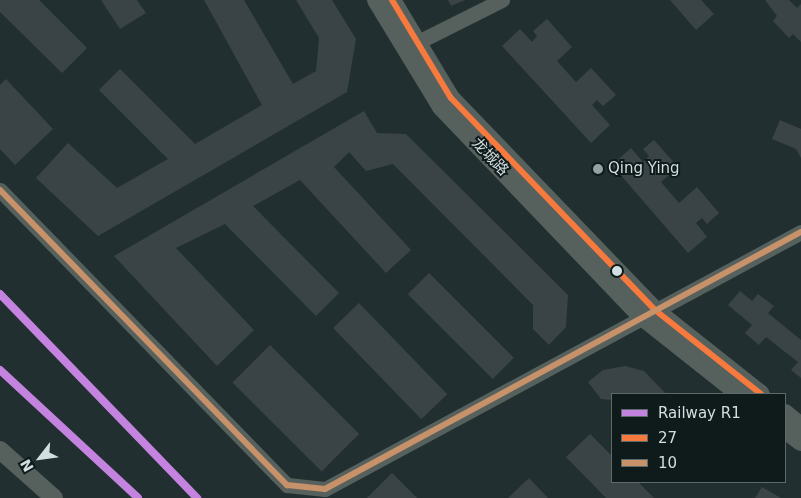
<!DOCTYPE html>
<meta charset="utf-8">
<style>
body{margin:0}
#map{position:relative;width:801px;height:498px;overflow:hidden;background:#212f30;font-family:"DejaVu Sans","Noto Sans SC",sans-serif}
div>[style]{position:absolute}
.building>*{inset:0;background:#3a4446;transform-origin:0 0}
.minor>*{height:15px;margin:-7.5px;padding:0 7.5px;transform-origin:7.5px;border-radius:7.5px;background:#56605d}
.tertiary>*{height:18px;margin:-9px;padding:0 9px;transform-origin:9px;border-radius:9px;background:#56605d}
.bus-1>*{height:6px;margin:-3px;padding:0 3px;transform-origin:3px;border-radius:3px;background:#f6793e}
.bus-2>*{height:6px;margin:-3px;padding:0 3px;transform-origin:3px;border-radius:3px;background:#c7916a}
.rail-1>*{height:8px;margin:-4px;padding:0 4px;transform-origin:4px;border-radius:4px;background:#c483df}
.dots>*{width:14px;height:14px;translate:-50% -50%;box-sizing:border-box;border:2px solid #0f1a1b;border-radius:50%}
span{translate:-50% -50%;white-space:nowrap;text-align:center;line-height:1.15;-webkit-text-stroke:4px #0f1a1b;paint-order:stroke}
.street-label{font-size:15px;color:#d1dfe0}
.poi-label{font-size:15px;color:#d1dfe0}
.left{translate:0 -50%;text-align:left}
.legend{position:absolute;left:611px;top:393px;width:175px;height:90px;box-sizing:border-box;background:#0f1a1b;border:1px solid #5d696a;margin:0;padding:6px 9px;list-style:none;font-size:15px;color:#d1dfe0}
.legend li{display:flex;align-items:center;gap:10px;height:25px}
.legend b{width:25px;border:1px solid #5d696a}
.north{position:absolute;left:15px;top:433px;width:50px;height:50px;-webkit-text-stroke:4px #0f1a1b;paint-order:stroke;rotate:240deg;font-size:14px;font-weight:700;line-height:20px;text-align:center;color:#d1dfe0}
.north::after{content:'';display:block;margin:auto;width:18px;height:22px;background:#d1dfe0;clip-path:polygon(50% 0,100% 100%,50% 72%,0 100%)}
</style>
<div id="map">
<div class="building">
<i style="clip-path:polygon(0 0,39px 0,87px 48px,62px 73px,0 12px)"></i>
<i style="clip-path:polygon(101px 0,137px 0,146px 13px,120px 29px)"></i>
<i style="clip-path:polygon(204px 0,244px 0,293px 84px,316px 71px,319px 38px,296px 0,332px 0,356px 39px,347px 92px,98px 236px,36px 178px,68px 143px,117px 188px,168px 159px,99px 90px,120px 69px,195px 144px,262px 105px)"></i>
<i style="clip-path:polygon(448px 0,465px 0,451px 6px)"></i>
<i style="clip-path:polygon(670px 0,701px 0,714px 14px,696px 30px)"></i>
<i style="clip-path:polygon(765px 0,789px 0,797px 8px,801px 4px,801px 42px,793px 34px,789px 38px,773px 21px,777px 16px)"></i>
<i style="clip-path:polygon(547px 19px,572px 47px,557px 61px,576px 82px,591px 68px,616px 95px,603px 106px,597px 100px,592px 105px,610px 125px,591px 143px,502px 46px,520px 29px,532px 42px,537px 36px,533px 31px)"></i>
<i style="clip-path:polygon(6px 79px,53px 129px,15px 165px,0 149px,0 85px)"></i>
<i style="clip-path:polygon(364px 111px,377px 133px,406px 134px,568px 295px,566px 327px,549px 345px,533px 329px,533px 305px,393px 164px,366px 171px,349px 152px,334px 167px,411px 250px,386px 273px,300px 180px,253px 206px,339px 293px,316px 316px,225px 224px,176px 248px,254px 330px,217px 366px,114px 256px)"></i>
<i style="clip-path:polygon(780px 120px,801px 129px,801px 158px,796px 149px,772px 139px)"></i>
<i style="clip-path:polygon(654px 140px,678px 167px,661px 182px,679px 203px,697px 187px,719px 213px,707px 224px,702px 218px,696px 223px,707px 237px,688px 253px,612px 165px,631px 148px,643px 162px,649px 156px,643px 149px)"></i>
<i style="left:429px;top:273px;width:120px;height:30px;rotate:45deg"></i>
<i style="clip-path:polygon(740px 291px,752px 301px,758px 294px,774px 306px,768px 313px,801px 340px,801px 378px,791px 370px,798px 362px,766px 337px,759px 345px,745px 333px,752px 325px,728px 305px)"></i>
<i style="left:359px;top:303px;width:127px;height:36px;rotate:46deg"></i>
<i style="left:270px;top:345px;width:126px;height:53px;rotate:45deg"></i>
<i style="clip-path:polygon(625px 366px,644px 371px,666px 394px,612px 394px,612px 400px,601px 399px,588px 382px,603px 370px)"></i>
<i style="clip-path:polygon(590px 434px,612px 456px,612px 482px,638px 482px,654px 498px,606px 498px,566px 457px)"></i>
<i style="clip-path:polygon(392px 473px,417px 498px,367px 498px)"></i>
<i style="clip-path:polygon(529px 478px,548px 498px,508px 498px)"></i>
<i style="clip-path:polygon(762px 487px,781px 498px,755px 498px)"></i>
</div>
<div class="minor">
<i style="left:418px;top:42px;width:94px;rotate:-26.6deg"></i>
<i style="left:0;top:190px;width:412px;rotate:45.8deg"></i>
<i style="left:287px;top:485px;width:38px;rotate:6deg"></i>
<i style="left:325px;top:489px;width:541px;rotate:-28.37deg"></i>
</div>
<div class="tertiary">
<i style="left:376px;top:0;width:125px;rotate:58.7deg"></i>
<i style="left:441px;top:107px;width:291px;rotate:46.3deg"></i>
<i style="left:642px;top:317px;width:124px;rotate:38.4deg"></i>
<i style="left:392px;top:0;width:114px;rotate:59deg"></i>
<i style="left:451px;top:98px;width:294px;rotate:46.1deg"></i>
<i style="left:655px;top:310px;width:135px;rotate:38.4deg"></i>
<i style="left:785px;top:413px;width:21px;rotate:39deg"></i>
<i style="left:785px;top:430px;width:20px;rotate:37deg"></i>
<i style="left:0;top:450px;width:72px;rotate:41.6deg"></i>
</div>
<div class="bus-1">
<i style="left:392px;top:0;width:114px;rotate:59deg"></i>
<i style="left:451px;top:98px;width:294px;rotate:46.1deg"></i>
<i style="left:655px;top:310px;width:135px;rotate:38.4deg"></i>
</div>
<div class="bus-2">
<i style="left:0;top:190px;width:412px;rotate:45.8deg"></i>
<i style="left:287px;top:485px;width:38px;rotate:6deg"></i>
<i style="left:325px;top:489px;width:541px;rotate:-28.37deg"></i>
</div>
<div class="rail-1">
<i style="left:0;top:294px;width:284px;rotate:46deg"></i>
<i style="left:0;top:370px;width:188px;rotate:42.8deg"></i>
</div>
<div class="dots">
<i style="left:598px;top:169px;background:#93a1a2"></i>
<i style="left:617px;top:271px;background:#d1dfe0"></i>
</div>
<div class="street-label">
<span style="left:490px;top:157px;rotate:46deg">龙城路</span>
</div>
<div class="poi-label">
<span class="left" style="left:608px;top:169px">Qing Ying</span>
</div>
<ul class="legend">
<li><b style="height:6px;background:#c483df"></b>Railway R1</li>
<li><b style="height:6px;background:#f6793e"></b>27</li>
<li><b style="height:6px;background:#c7916a"></b>10</li>
</ul>
<div class="north">N</div>
</div>
